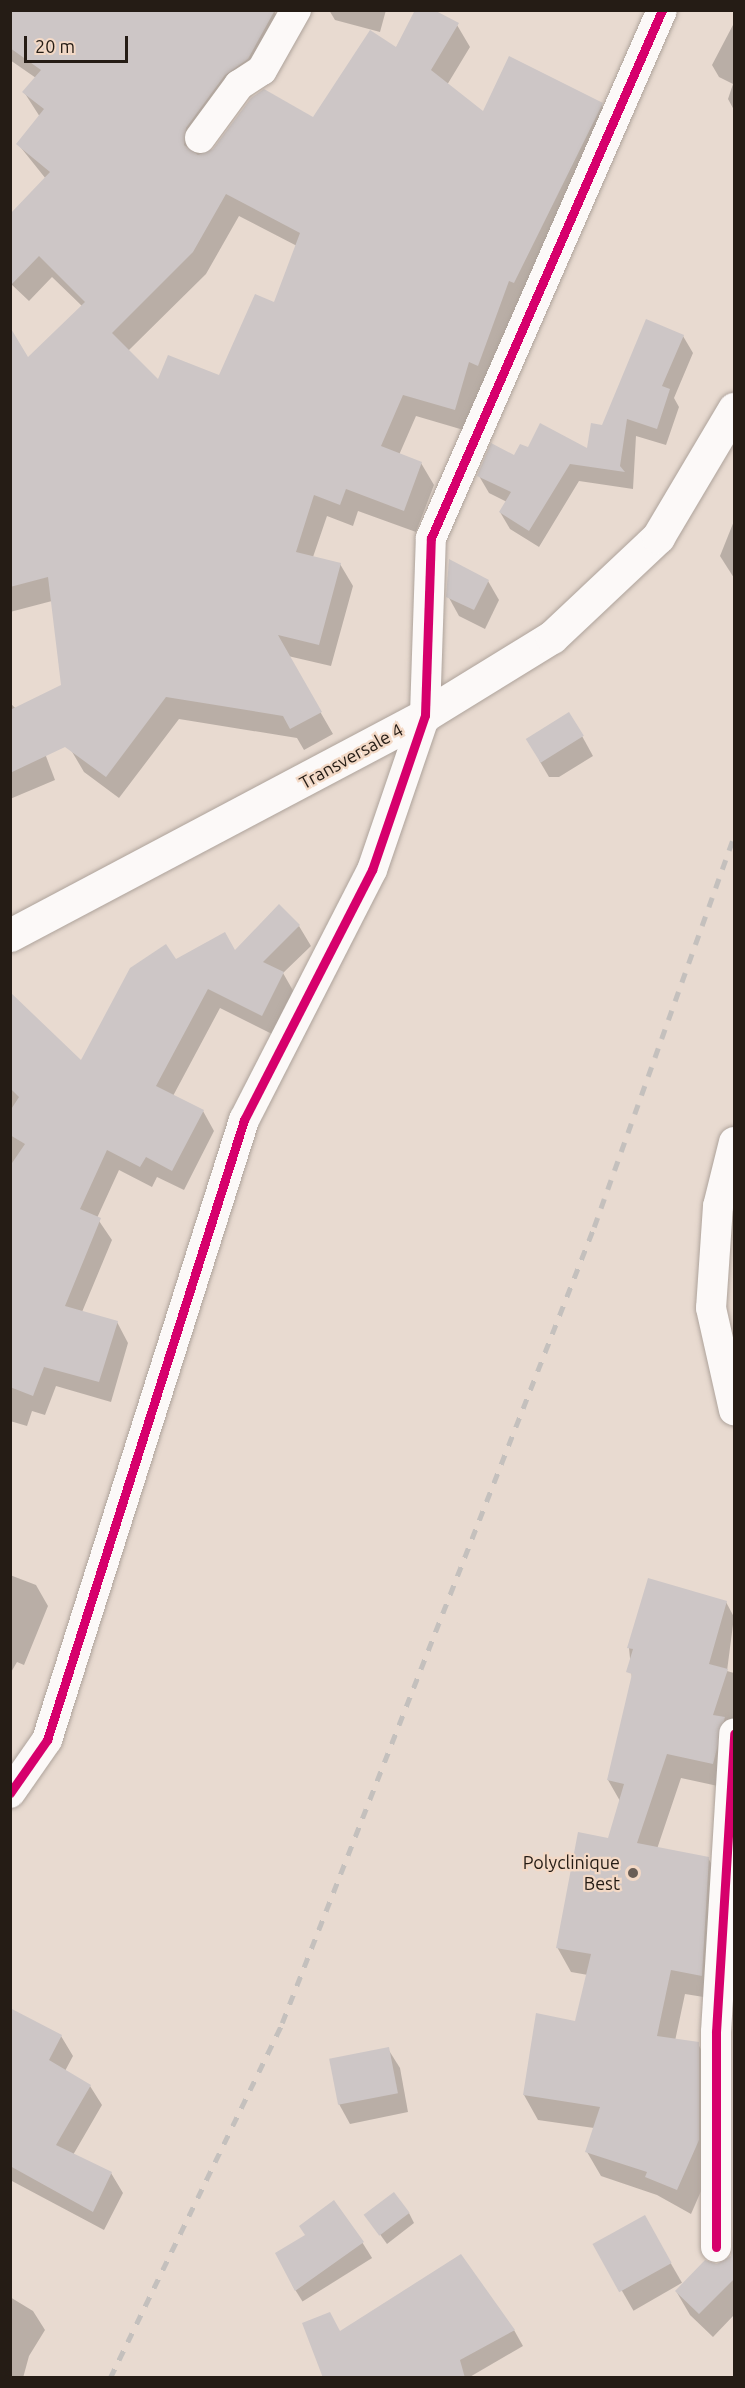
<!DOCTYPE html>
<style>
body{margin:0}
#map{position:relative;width:745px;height:2388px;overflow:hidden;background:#e8dad0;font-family:Ubuntu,sans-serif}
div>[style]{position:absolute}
.shadow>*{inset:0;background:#0003;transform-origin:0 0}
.building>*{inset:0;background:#cdc6c6;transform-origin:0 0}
.roads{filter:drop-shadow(0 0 2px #aea39b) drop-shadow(0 0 2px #aea39b)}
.street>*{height:30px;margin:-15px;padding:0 15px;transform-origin:15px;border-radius:15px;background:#fcf9f8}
.secondary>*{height:33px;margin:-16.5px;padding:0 16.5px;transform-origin:16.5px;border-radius:16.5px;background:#fcf9f8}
.rail>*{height:4.5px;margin-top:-2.25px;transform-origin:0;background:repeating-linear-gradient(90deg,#c4c0bd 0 10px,transparent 0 20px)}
.cycleway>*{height:9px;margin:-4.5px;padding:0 4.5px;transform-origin:4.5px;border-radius:4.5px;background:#d6006c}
.dots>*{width:16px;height:16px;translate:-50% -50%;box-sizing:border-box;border:3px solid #f3d9c6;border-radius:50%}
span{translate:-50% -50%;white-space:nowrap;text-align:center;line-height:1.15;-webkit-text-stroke:4.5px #f3d9c6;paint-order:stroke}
.street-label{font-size:18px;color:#251c15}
.poi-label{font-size:18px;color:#251c15}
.right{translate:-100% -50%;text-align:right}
.frame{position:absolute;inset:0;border:12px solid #251c15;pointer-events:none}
.scale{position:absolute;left:24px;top:36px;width:104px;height:27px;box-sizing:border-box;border:3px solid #251c15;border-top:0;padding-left:8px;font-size:18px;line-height:21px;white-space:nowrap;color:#251c15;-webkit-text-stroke:4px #f3d9c6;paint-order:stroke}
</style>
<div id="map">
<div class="shadow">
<i style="clip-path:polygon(evenodd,10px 10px,274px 11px,287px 33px,196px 153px,340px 149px,417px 10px,432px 10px,457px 25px,470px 47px,447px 85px,483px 113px,601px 104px,614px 126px,491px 387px,482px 384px,467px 431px,416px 416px,399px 455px,421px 463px,434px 485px,416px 532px,358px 511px,353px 526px,327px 516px,313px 557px,340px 564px,353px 586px,331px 666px,288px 656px,333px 734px,304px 750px,297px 738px,179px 719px,119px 798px,84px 772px,71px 750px,52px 601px,10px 612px,10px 500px,28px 359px,82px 306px,52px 277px,29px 301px,10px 283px,46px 179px,18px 144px,40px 117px,24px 92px,36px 78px,10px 60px,10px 10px,239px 216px,297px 246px,274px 304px,220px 377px,159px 382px,128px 351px,206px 274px,239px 216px)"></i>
<i style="clip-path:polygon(329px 10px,386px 10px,380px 32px,335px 20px)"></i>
<i style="clip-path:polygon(734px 23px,734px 110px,728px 99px,733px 84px,719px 77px,712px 65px)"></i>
<i style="clip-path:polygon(683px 336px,693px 353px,674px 398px,679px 407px,666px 445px,636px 436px,633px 489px,579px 481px,539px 547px,510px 529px,500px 512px,507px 502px,489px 493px,479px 476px,528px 449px,588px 450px)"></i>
<i style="clip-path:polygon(734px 521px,734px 578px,720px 556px)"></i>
<i style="clip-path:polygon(488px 581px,499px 600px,485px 629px,459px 616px,448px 596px)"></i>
<i style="clip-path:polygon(10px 703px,35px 727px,55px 780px,10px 799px)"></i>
<i style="clip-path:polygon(582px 736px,593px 756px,559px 777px,549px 777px,539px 760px)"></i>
<i style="clip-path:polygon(299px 926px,311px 946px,283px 973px,295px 994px,274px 1035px,220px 1008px,173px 1096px,203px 1111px,214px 1131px,184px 1190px,157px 1177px,152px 1187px,119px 1170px,97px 1218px,112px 1240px,82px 1312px,117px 1322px,128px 1343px,111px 1402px,56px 1386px,45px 1415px,32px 1411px,27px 1426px,10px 1421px,10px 1002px,81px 1063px,176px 961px,235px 952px)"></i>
<i style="clip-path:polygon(10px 1575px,36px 1585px,48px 1606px,24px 1665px,17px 1662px,10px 1674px)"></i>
<i style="clip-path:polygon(726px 1602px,734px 1617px,727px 1671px,734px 1673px,734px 1758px,727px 1788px,681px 1778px,657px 1849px,708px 1858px,723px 1883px,716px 1999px,685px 1994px,675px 2041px,698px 2044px,712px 2069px,712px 2166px,691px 2214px,657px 2195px,601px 2176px,587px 2152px,594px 2128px,538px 2120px,524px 2095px,576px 2023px,588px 1975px,571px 1972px,557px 1947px,609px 1839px,620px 1801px,608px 1780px,632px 1679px,629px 1648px)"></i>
<i style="clip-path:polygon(10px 2018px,61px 2036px,73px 2056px,65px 2071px,90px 2086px,102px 2105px,73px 2155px,111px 2173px,123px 2193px,104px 2230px,10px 2180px)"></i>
<i style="clip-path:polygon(388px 2049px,400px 2068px,408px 2112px,350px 2124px,339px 2104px)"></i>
<i style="clip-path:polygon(409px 2213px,414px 2223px,387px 2244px,366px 2215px)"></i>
<i style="left:644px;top:2217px;width:76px;height:56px;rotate:60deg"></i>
<i style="clip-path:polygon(734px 2232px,734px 2315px,713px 2337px,690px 2315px,676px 2291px,732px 2257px)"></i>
<i style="left:362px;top:2242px;width:19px;height:82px;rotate:58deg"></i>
<i style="clip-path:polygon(10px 2297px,33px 2311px,45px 2330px,29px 2356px,23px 2378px,10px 2378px)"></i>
<i style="clip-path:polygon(514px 2330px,523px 2346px,468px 2378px,400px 2378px)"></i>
</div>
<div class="building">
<i style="clip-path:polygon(evenodd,10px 10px,275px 10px,248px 59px,225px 75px,186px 128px,184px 145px,198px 155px,213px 149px,251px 98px,264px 89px,313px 117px,370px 30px,396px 47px,415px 10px,436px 11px,459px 23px,431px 70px,483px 111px,509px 56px,603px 103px,514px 283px,509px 281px,478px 366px,469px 362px,455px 410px,403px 395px,381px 446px,422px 462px,404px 511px,346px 489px,340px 505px,314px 495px,296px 552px,341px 563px,319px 645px,278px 635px,322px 712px,290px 729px,283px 716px,166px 697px,106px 777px,65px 747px,10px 773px,10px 710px,61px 685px,48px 577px,10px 587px,10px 327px,28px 357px,85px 302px,39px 256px,10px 286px,10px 214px,50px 172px,16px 144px,44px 109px,22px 92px,41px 70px,10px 48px,10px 10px,226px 194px,300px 233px,274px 302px,255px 294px,219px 375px,168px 355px,158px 379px,112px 333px,193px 252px,226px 194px)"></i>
<i style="clip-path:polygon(646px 319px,684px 335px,662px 386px,670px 389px,657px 429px,627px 419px,620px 466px,625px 472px,570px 464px,529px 531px,499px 512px,511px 492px,477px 476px,491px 443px,514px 455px,520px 444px,528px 447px,540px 423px,587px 448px,591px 423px,602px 425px)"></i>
<i style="clip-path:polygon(449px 559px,489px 580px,474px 610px,446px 597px)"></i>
<i style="left:569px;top:712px;width:28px;height:51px;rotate:58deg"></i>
<i style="clip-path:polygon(279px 904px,300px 925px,263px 962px,284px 972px,262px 1016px,208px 989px,156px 1086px,204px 1110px,172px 1171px,146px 1157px,140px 1167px,107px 1150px,80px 1209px,101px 1218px,65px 1306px,118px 1321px,99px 1382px,44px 1367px,33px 1396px,10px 1387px,10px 1166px,25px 1144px,10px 1135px,10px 1111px,19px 1097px,10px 1088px,10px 992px,81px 1060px,130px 968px,166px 944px,176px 959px,225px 932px,235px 950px)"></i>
<i style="clip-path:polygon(648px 1578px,727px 1601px,709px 1664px,728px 1669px,713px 1715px,725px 1717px,713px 1764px,667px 1754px,637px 1843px,709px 1857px,702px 1976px,671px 1970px,657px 2036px,699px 2042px,699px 2140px,677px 2190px,645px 2177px,647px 2172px,585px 2152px,600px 2107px,523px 2095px,536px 2013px,575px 2021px,591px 1954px,556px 1948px,578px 1832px,608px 1838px,624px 1784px,607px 1780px,632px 1674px,626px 1672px,633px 1649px,627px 1648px)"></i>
<i style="clip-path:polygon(10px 2008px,62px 2035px,49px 2060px,91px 2085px,56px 2145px,112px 2172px,93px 2212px,10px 2166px)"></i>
<i style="left:389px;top:2047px;width:47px;height:61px;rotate:79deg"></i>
<i style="left:394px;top:2192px;width:26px;height:38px;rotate:53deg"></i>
<i style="clip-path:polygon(334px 2200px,364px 2242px,295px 2291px,275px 2253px,305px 2235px,299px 2226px)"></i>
<i style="left:645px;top:2215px;width:55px;height:60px;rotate:61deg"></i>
<i style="clip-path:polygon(733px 2231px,735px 2278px,699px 2314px,675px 2291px,705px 2260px,717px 2264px,731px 2256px)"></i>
<i style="clip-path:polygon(461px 2254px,515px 2330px,460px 2360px,465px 2378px,323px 2378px,302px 2323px,330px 2312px,340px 2331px)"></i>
</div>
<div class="roads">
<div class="street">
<i style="left:200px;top:138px;width:66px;rotate:-53.7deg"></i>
<i style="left:239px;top:85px;width:27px;rotate:-33deg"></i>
<i style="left:262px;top:70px;width:69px;rotate:-60.5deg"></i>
<i style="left:734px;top:1142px;width:66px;rotate:104deg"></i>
<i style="left:718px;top:1206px;width:102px;rotate:93.9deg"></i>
<i style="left:711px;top:1308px;width:105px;rotate:77.3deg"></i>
<i style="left:10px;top:1793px;width:65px;rotate:-55.1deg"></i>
<i style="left:47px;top:1740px;width:651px;rotate:-72.37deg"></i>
<i style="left:244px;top:1120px;width:281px;rotate:-62.9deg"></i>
<i style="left:372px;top:870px;width:164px;rotate:-71.1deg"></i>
<i style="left:425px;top:715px;width:177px;rotate:-88.1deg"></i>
<i style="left:431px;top:538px;width:576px;rotate:-66.37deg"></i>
<i style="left:716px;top:2247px;width:215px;rotate:-90deg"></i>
<i style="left:716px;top:2032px;width:299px;rotate:-86.5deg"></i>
</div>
<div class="secondary">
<i style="left:10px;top:935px;width:470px;rotate:-27.9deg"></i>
<i style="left:425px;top:715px;width:149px;rotate:-31.6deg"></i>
<i style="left:552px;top:637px;width:146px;rotate:-43.3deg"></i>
<i style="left:658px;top:537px;width:149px;rotate:-59.3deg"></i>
</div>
</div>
<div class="rail">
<i style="left:110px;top:2378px;width:394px;rotate:-64.1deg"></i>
<i style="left:282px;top:2023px;width:855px;rotate:-68.6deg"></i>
<i style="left:594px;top:1227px;width:415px;rotate:-70.3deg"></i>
</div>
<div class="cycleway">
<i style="left:10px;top:1793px;width:65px;rotate:-55.1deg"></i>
<i style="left:47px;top:1740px;width:651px;rotate:-72.37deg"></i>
<i style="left:244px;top:1120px;width:281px;rotate:-62.9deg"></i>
<i style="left:372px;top:870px;width:164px;rotate:-71.1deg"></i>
<i style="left:425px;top:715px;width:177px;rotate:-88.1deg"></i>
<i style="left:431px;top:538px;width:576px;rotate:-66.37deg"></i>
<i style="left:716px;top:2247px;width:215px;rotate:-90deg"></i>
<i style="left:716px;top:2032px;width:299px;rotate:-86.5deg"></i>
</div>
<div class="dots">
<i style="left:633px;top:1873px;background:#695e56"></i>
</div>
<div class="street-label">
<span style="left:351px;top:756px;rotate:-29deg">Transversale 4</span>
</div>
<div class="poi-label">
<span class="right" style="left:620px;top:1873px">Polyclinique<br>Best</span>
</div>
<div class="frame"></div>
<div class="scale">20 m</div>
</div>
